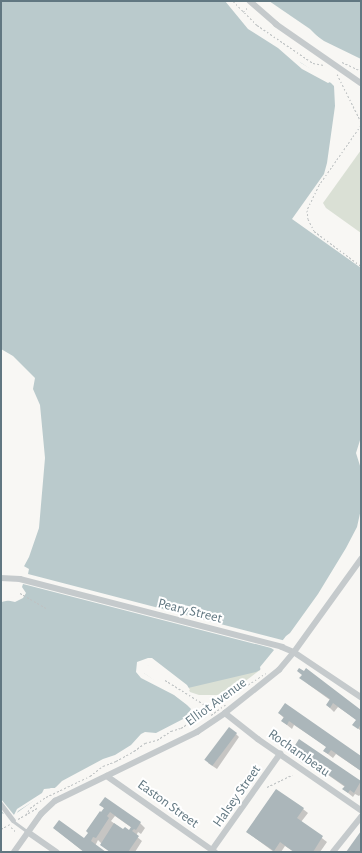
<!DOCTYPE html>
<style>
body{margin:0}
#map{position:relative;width:362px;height:853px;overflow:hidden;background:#f8f7f4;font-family:"Alegreya Sans",sans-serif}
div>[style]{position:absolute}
.green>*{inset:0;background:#dae0d5}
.water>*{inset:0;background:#bacacc}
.pier>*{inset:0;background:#f8f7f4}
.shadow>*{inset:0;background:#0003}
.building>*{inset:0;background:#abb6ba;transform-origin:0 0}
.path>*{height:1px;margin-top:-0.5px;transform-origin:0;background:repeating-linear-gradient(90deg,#bec2c3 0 2px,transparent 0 4px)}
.service>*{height:3px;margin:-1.5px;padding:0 1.5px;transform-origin:1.5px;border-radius:1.5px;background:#c5cacc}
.pedestrian>*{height:4.5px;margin:-2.25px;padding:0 2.25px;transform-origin:2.25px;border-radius:2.25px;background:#c5cacc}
.minor>*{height:5.5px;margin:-2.75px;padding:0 2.75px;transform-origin:2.75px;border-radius:2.75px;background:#c5cacc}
span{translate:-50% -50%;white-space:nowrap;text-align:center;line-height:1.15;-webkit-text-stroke:4px #fff;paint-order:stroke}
.street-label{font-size:14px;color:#617781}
.frame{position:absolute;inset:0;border:2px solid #617781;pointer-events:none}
</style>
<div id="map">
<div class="green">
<i style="clip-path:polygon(361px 150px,361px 233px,326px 208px,323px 203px)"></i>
<i style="clip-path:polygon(265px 660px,260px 670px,227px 695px,199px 695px,190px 692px,187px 685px)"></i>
</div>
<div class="water">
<i style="clip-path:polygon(1px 1px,227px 1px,251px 29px,331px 83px,334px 86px,335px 106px,327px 163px,324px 174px,292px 219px,361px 268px,361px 437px,356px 453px,361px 469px,361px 509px,357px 527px,346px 548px,318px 594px,290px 633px,286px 636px,260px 670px,256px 672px,188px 688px,151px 666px,144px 664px,141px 671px,193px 708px,184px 721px,165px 729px,160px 733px,145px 737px,116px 757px,108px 758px,55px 788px,51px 788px,14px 815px,1px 814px,1px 602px,21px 598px,23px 595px,21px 589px,23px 573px,22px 570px,29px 557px,39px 528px,45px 458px,40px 405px,33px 389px,35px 378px,13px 356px,1px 349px)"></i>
<i style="clip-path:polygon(268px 1px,361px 1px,361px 59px,324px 41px)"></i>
</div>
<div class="pier">
<i style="clip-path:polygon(225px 1px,229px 1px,252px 27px,277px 42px,298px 59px,301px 63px,332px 81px,328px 83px,302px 69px,278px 48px,248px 29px)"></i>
<i style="clip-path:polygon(266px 1px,269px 1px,310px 29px,326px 45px)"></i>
<i style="clip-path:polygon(22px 565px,29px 569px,28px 574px,286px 641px,261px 672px,260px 667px,274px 650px,271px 648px,23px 584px,22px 587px,26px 593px,23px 598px,15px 602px,6px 600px,1px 602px,1px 600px,19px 596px,21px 594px,20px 589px,17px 587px,19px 584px,22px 573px,20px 570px)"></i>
<i style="clip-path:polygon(148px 658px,152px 658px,187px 685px,190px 690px,187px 690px,147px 665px,144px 668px,144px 673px,153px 679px,183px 695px,193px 704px,195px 708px,194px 712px,188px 720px,178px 726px,166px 730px,161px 735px,146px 739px,117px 758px,103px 763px,89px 772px,56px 790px,51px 790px,18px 811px,15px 817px,1px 816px,1px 813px,4px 814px,1px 810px,1px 799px,14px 815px,17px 809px,42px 793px,44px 789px,55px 788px,62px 781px,103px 759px,115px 755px,131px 745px,141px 734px,145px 732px,156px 733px,187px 717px,191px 709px,187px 705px,174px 695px,141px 678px,136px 672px,137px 662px)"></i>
</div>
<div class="shadow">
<i style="clip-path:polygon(305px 682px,361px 711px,361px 731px,354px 725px,357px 720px,338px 707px,334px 712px,327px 705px,330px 700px)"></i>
<i style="clip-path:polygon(279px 713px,361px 757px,361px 771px,336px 754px,333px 758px,329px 755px,324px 751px,327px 747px,294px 725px,292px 729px,282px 721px,284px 718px)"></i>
<i style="clip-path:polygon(236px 734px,239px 737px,217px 769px,208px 763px)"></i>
<i style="clip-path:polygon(299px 741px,361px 782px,361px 794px,359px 796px,355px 794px,353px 797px,343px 789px,345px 787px,307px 760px,304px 764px,301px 762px,297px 757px,298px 755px,293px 750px)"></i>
<i style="clip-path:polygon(evenodd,101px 805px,140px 823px,145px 828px,141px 834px,138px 832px,136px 836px,142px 841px,135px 852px,110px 852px,98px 840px,95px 846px,104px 852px,84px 852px,54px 828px,85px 839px,105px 809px,101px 805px,115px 816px,132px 828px,129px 831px,123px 830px,111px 821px,115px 816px)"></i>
<i style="clip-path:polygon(303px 809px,308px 813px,301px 822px,327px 842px,320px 852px,294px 852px,285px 846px,281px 852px,274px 852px,247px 832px)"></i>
</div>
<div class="building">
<i style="clip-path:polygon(299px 668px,304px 671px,306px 668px,361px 710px,361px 724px,358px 729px,352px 725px,356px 720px,333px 703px,330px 708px,326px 705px,330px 699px,299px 678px,302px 675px,297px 671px)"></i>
<i style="clip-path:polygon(285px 703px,361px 756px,361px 771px,331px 750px,328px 754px,323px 751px,326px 747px,289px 721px,287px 725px,281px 721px,284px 717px,278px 713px)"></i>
<i style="left:229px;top:727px;width:10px;height:41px;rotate:37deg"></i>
<i style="clip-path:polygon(299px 739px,361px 781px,354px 793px,350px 790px,348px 793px,342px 789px,345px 786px,302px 757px,299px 760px,295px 757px,298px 754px,292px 750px)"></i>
<i style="clip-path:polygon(276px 789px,304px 808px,297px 818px,323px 836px,313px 852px,294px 852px,280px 842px,274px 851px,246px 832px)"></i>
<i style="clip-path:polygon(105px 797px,141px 822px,136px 830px,134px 829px,132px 831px,139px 836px,128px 852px,110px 852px,100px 845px,114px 823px,123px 829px,125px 827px,129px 830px,131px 827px,110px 812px,107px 816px,109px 818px,96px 838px,93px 837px,91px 841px,106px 852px,84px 852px,53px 828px,59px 820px,84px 838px,88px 833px,86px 831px,100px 811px,101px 812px,104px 808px,99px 805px)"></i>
<i style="clip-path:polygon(361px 831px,361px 852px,346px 852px)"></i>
</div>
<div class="path">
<i style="left:233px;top:1px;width:34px;rotate:45deg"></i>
<i style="left:257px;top:25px;width:68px;rotate:34.2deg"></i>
<i style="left:313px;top:63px;width:11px;rotate:10deg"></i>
<i style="left:243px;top:12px;width:7px;rotate:-45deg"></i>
<i style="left:342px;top:62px;width:21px;rotate:25deg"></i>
<i style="left:337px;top:74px;width:54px;rotate:63.4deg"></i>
<i style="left:361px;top:125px;width:73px;rotate:125deg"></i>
<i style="left:319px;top:185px;width:28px;rotate:116deg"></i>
<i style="left:307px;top:210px;width:9px;rotate:84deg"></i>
<i style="left:308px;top:219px;width:13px;rotate:63deg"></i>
<i style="left:314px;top:231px;width:59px;rotate:36.7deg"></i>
<i style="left:20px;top:593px;width:30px;rotate:30deg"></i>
<i style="left:165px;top:680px;width:53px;rotate:31.9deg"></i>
<i style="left:211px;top:715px;width:19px;rotate:-36deg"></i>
<i style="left:267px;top:787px;width:28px;rotate:-26deg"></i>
<i style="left:26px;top:815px;width:8px;rotate:-60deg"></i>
<i style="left:30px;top:808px;width:19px;rotate:-35deg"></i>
<i style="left:46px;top:797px;width:49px;rotate:-25.5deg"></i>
<i style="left:90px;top:776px;width:16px;rotate:-38deg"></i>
<i style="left:103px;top:766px;width:14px;rotate:-21deg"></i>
<i style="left:116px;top:761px;width:21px;rotate:-29deg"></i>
<i style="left:134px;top:751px;width:14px;rotate:-36deg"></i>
<i style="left:145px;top:743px;width:12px;rotate:-14deg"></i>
<i style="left:157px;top:740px;width:17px;rotate:-33deg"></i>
<i style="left:171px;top:731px;width:10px;rotate:-17deg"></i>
<i style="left:181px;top:728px;width:101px;rotate:-32.9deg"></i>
<i style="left:18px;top:819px;width:24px;rotate:-30deg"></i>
<i style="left:11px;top:827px;width:7px;rotate:45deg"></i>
<i style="left:1px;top:829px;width:10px;rotate:-29deg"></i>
</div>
<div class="service">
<i style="left:14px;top:822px;width:17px;rotate:36deg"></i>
</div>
<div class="pedestrian">
<i style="left:1px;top:804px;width:20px;rotate:53deg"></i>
</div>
<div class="minor">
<i style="left:250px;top:1px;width:35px;rotate:41deg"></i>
<i style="left:276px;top:24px;width:103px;rotate:34.8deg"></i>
<i style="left:1px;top:578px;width:19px;rotate:3deg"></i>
<i style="left:20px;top:579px;width:271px;rotate:14.5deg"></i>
<i style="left:282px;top:647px;width:13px;rotate:23deg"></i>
<i style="left:294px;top:652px;width:81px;rotate:33.9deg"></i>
<i style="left:225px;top:713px;width:42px;rotate:38.2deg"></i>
<i style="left:258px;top:739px;width:125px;rotate:34.6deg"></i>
<i style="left:107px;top:776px;width:132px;rotate:35.1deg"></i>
<i style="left:28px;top:832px;width:35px;rotate:35deg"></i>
<i style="left:212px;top:850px;width:118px;rotate:-54.7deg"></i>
<i style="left:14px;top:852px;width:47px;rotate:-54.6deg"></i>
<i style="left:41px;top:814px;width:19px;rotate:-43deg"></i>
<i style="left:55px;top:801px;width:158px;rotate:-25.9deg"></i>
<i style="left:197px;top:732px;width:34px;rotate:-34deg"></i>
<i style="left:225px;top:713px;width:69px;rotate:-38.5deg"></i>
<i style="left:279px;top:670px;width:23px;rotate:-50deg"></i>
<i style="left:294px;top:652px;width:115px;rotate:-54.2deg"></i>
<i style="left:333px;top:852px;width:45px;rotate:-51.3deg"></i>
</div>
<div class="street-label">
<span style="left:190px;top:611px;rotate:14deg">Peary Street</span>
<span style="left:216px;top:702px;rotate:-36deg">Elliot Avenue</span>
<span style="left:299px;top:753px;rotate:35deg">Rochambeau</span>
<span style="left:237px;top:796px;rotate:-55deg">Halsey Street</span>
<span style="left:168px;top:804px;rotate:36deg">Easton Street</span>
</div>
<div class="frame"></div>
</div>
